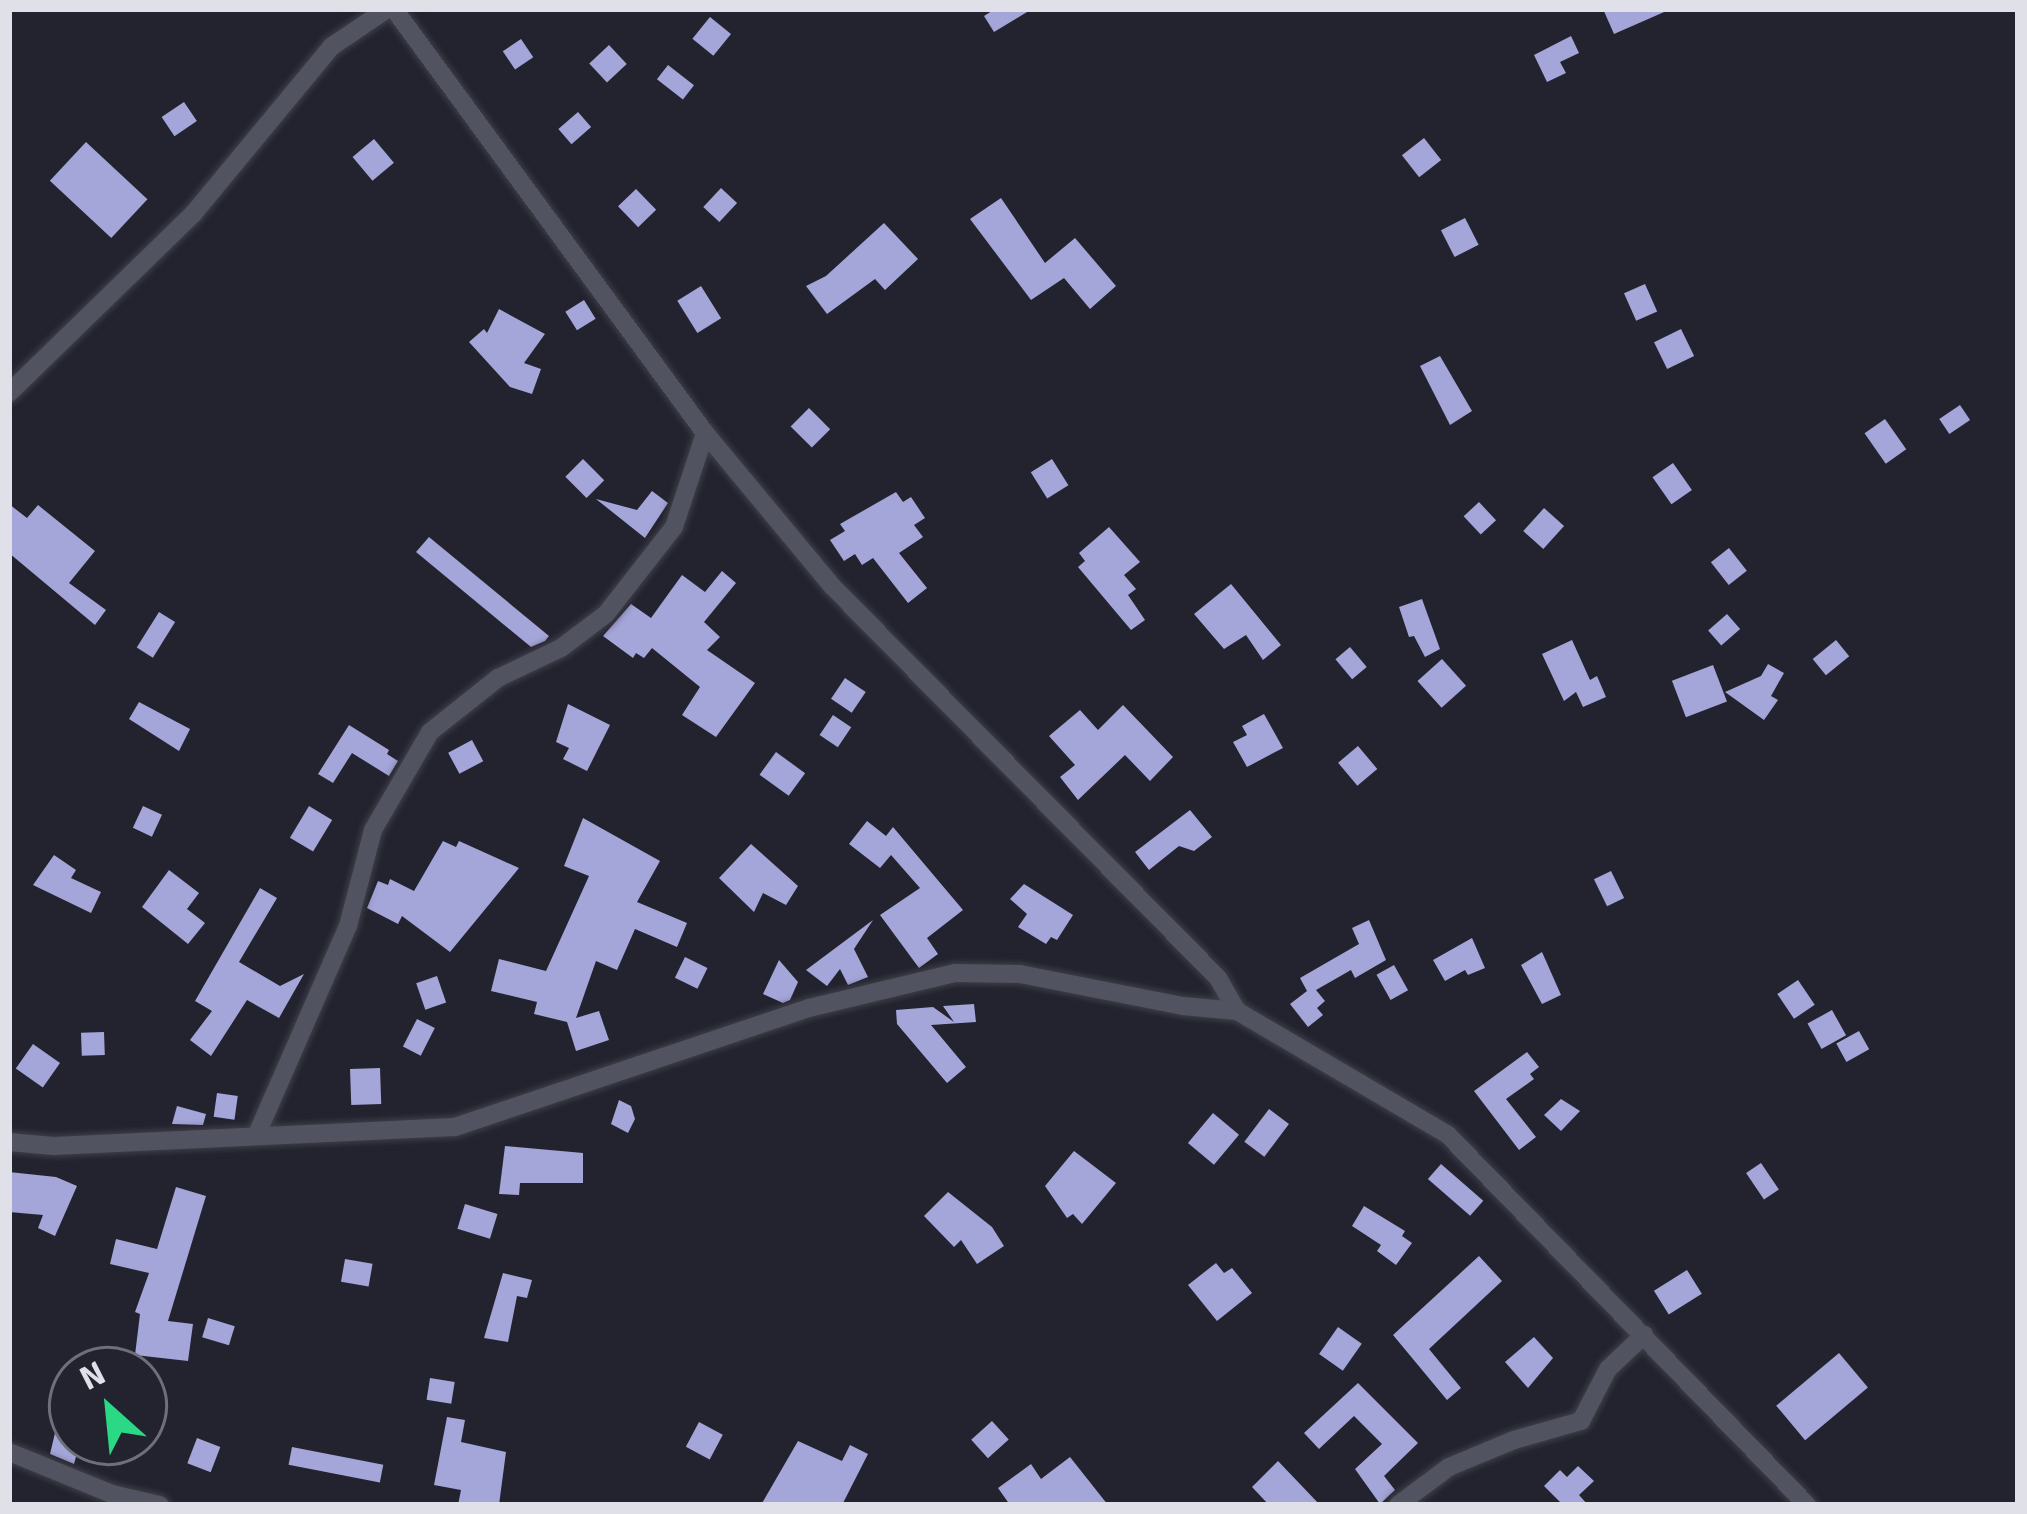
<!DOCTYPE html>
<style>
body{margin:0}
#map{position:relative;width:2027px;height:1514px;overflow:hidden;background:#23232f;font-family:Signika,sans-serif}
div>[style]{position:absolute}
.building>*{inset:0;background:#a4a5d8;transform-origin:0 0}
.roads{filter:drop-shadow(0 0 3px #3f3f49) drop-shadow(0 0 3px #3f3f49)}
.minor>*{height:18px;margin:-9px;padding:0 9px;transform-origin:9px;border-radius:9px;background:#525360}
span{translate:-50% -50%;white-space:nowrap;text-align:center;line-height:1.15;-webkit-text-stroke:12px #23232f;paint-order:stroke}
.frame{position:absolute;inset:0;border:12px solid #dfe0e8;pointer-events:none}
.north{position:absolute;left:48px;top:1346px;width:120px;height:120px;box-sizing:border-box;background:#23232f;border:3px solid #6e6f79;border-radius:50%;rotate:333deg;font-size:33px;font-weight:700;line-height:48px;text-align:center;color:#dfe0e8}
.north::after{content:'';display:block;margin:auto;width:42px;height:54px;background:#2ad885;clip-path:polygon(50% 0,100% 100%,50% 72%,0 100%)}
</style>
<div id="map">
<div class="building">
<i style="clip-path:polygon(995px 9px,1032px 9px,994px 32px,984px 16px)"></i>
<i style="clip-path:polygon(1603px 9px,1671px 9px,1614px 34px)"></i>
<i style="left:710px;top:17px;width:27px;height:28px;rotate:39deg"></i>
<i style="clip-path:polygon(1571px 36px,1579px 53px,1560px 62px,1566px 73px,1547px 82px,1534px 55px)"></i>
<i style="left:521px;top:39px;width:22px;height:22px;rotate:56deg"></i>
<i style="left:609px;top:45px;width:26px;height:27px;rotate:47deg"></i>
<i style="left:668px;top:65px;width:33px;height:18px;rotate:38deg"></i>
<i style="left:184px;top:102px;width:23px;height:27px;rotate:56deg"></i>
<i style="left:578px;top:112px;width:20px;height:26px;rotate:49deg"></i>
<i style="left:1424px;top:138px;width:28px;height:28px;rotate:52deg"></i>
<i style="left:374px;top:139px;width:31px;height:28px;rotate:50deg"></i>
<i style="left:86px;top:142px;width:84px;height:53px;rotate:43deg"></i>
<i style="left:721px;top:188px;width:22px;height:26px;rotate:43deg"></i>
<i style="left:636px;top:189px;width:29px;height:25px;rotate:46deg"></i>
<i style="clip-path:polygon(1001px 198px,1045px 263px,1075px 238px,1116px 286px,1090px 309px,1064px 278px,1031px 300px,970px 219px)"></i>
<i style="left:1465px;top:218px;width:30px;height:27px;rotate:63deg"></i>
<i style="clip-path:polygon(884px 223px,918px 259px,885px 290px,875px 279px,827px 314px,806px 286px,826px 276px)"></i>
<i style="left:1645px;top:284px;width:30px;height:23px;rotate:66deg"></i>
<i style="left:701px;top:286px;width:38px;height:28px;rotate:58deg"></i>
<i style="left:584px;top:300px;width:22px;height:22px;rotate:58deg"></i>
<i style="clip-path:polygon(499px 309px,545px 334px,524px 363px,541px 369px,532px 394px,510px 387px,469px 342px,484px 329px,487px 333px)"></i>
<i style="left:1681px;top:329px;width:30px;height:30px;rotate:64deg"></i>
<i style="clip-path:polygon(1440px 356px,1472px 411px,1450px 425px,1420px 366px)"></i>
<i style="left:1960px;top:405px;width:18px;height:25px;rotate:56deg"></i>
<i style="left:809px;top:408px;width:30px;height:26px;rotate:45deg"></i>
<i style="left:1885px;top:419px;width:37px;height:25px;rotate:55deg"></i>
<i style="left:583px;top:459px;width:30px;height:25px;rotate:45deg"></i>
<i style="left:1052px;top:459px;width:31px;height:25px;rotate:58deg"></i>
<i style="left:1673px;top:463px;width:33px;height:25px;rotate:55deg"></i>
<i style="clip-path:polygon(652px 491px,668px 503px,645px 538px,596px 499px,637px 510px)"></i>
<i style="clip-path:polygon(896px 492px,903px 502px,911px 497px,925px 518px,914px 525px,923px 537px,899px 553px,927px 588px,908px 603px,873px 558px,862px 565px,855px 554px,844px 561px,830px 540px,845px 531px,840px 524px)"></i>
<i style="left:1479px;top:502px;width:25px;height:21px;rotate:47deg"></i>
<i style="clip-path:polygon(9px 504px,27px 518px,38px 505px,95px 551px,69px 583px,106px 610px,95px 625px,9px 553px)"></i>
<i style="left:1544px;top:508px;width:27px;height:31px;rotate:42deg"></i>
<i style="clip-path:polygon(1109px 527px,1140px 562px,1124px 575px,1136px 589px,1128px 595px,1145px 620px,1131px 630px,1078px 567px,1085px 561px,1079px 553px)"></i>
<i style="clip-path:polygon(429px 537px,549px 636px,545px 641px,531px 647px,416px 552px)"></i>
<i style="left:1729px;top:548px;width:29px;height:23px;rotate:52deg"></i>
<i style="clip-path:polygon(722px 571px,736px 583px,704px 622px,720px 637px,707px 650px,755px 683px,716px 737px,682px 715px,700px 687px,652px 648px,644px 658px,636px 653px,633px 658px,603px 636px,631px 604px,651px 618px,682px 575px,705px 592px)"></i>
<i style="clip-path:polygon(1231px 584px,1281px 645px,1263px 660px,1246px 635px,1224px 649px,1194px 614px)"></i>
<i style="clip-path:polygon(1422px 599px,1440px 649px,1425px 657px,1414px 636px,1409px 637px,1399px 607px)"></i>
<i style="left:159px;top:612px;width:19px;height:42px;rotate:32deg"></i>
<i style="left:1727px;top:614px;width:20px;height:25px;rotate:49deg"></i>
<i style="clip-path:polygon(1572px 640px,1590px 680px,1597px 676px,1606px 697px,1583px 707px,1576px 692px,1564px 701px,1542px 654px)"></i>
<i style="left:1836px;top:640px;width:21px;height:30px;rotate:51deg"></i>
<i style="left:1350px;top:647px;width:26px;height:19px;rotate:50deg"></i>
<i style="left:1442px;top:659px;width:36px;height:33px;rotate:48deg"></i>
<i style="clip-path:polygon(1768px 664px,1784px 673px,1771px 696px,1778px 700px,1764px 720px,1725px 692px,1761px 676px)"></i>
<i style="left:1713px;top:665px;width:39px;height:44px;rotate:69deg"></i>
<i style="left:845px;top:678px;width:25px;height:25px;rotate:34deg"></i>
<i style="clip-path:polygon(139px 702px,190px 729px,179px 751px,129px 719px)"></i>
<i style="clip-path:polygon(568px 704px,610px 725px,587px 771px,563px 759px,569px 748px,556px 742px)"></i>
<i style="clip-path:polygon(1123px 705px,1173px 757px,1150px 781px,1125px 755px,1078px 800px,1060px 777px,1075px 765px,1049px 736px,1080px 710px,1098px 730px)"></i>
<i style="clip-path:polygon(1264px 714px,1283px 748px,1247px 767px,1233px 742px,1247px 735px,1242px 726px)"></i>
<i style="left:833px;top:715px;width:22px;height:24px;rotate:34deg"></i>
<i style="clip-path:polygon(349px 725px,389px 750px,387px 754px,398px 761px,389px 776px,352px 753px,333px 783px,318px 774px)"></i>
<i style="left:472px;top:740px;width:24px;height:27px;rotate:62deg"></i>
<i style="left:1358px;top:746px;width:30px;height:26px;rotate:50deg"></i>
<i style="left:776px;top:752px;width:36px;height:28px;rotate:36deg"></i>
<i style="left:143px;top:806px;width:21px;height:24px;rotate:25deg"></i>
<i style="left:309px;top:806px;width:27px;height:37px;rotate:31deg"></i>
<i style="clip-path:polygon(1190px 810px,1212px 837px,1194px 851px,1179px 846px,1149px 870px,1135px 852px)"></i>
<i style="clip-path:polygon(583px 818px,660px 861px,637px 902px,687px 923px,677px 947px,635px 929px,617px 970px,596px 961px,576px 1018px,599px 1011px,609px 1040px,576px 1051px,567px 1022px,534px 1014px,537px 1002px,491px 991px,499px 959px,546px 971px,589px 876px,564px 866px)"></i>
<i style="clip-path:polygon(867px 821px,886px 836px,893px 827px,963px 910px,927px 938px,938px 954px,919px 968px,880px 915px,920px 888px,891px 855px,880px 868px,849px 844px)"></i>
<i style="clip-path:polygon(443px 841px,456px 847px,459px 841px,519px 868px,450px 952px,402px 916px,398px 924px,367px 908px,378px 881px,388px 885px,390px 879px,414px 891px)"></i>
<i style="clip-path:polygon(751px 844px,798px 886px,786px 905px,763px 893px,754px 912px,719px 878px)"></i>
<i style="clip-path:polygon(54px 855px,76px 870px,71px 878px,101px 892px,91px 913px,33px 885px)"></i>
<i style="clip-path:polygon(169px 870px,199px 893px,187px 909px,205px 923px,188px 944px,142px 907px)"></i>
<i style="left:1611px;top:871px;width:30px;height:19px;rotate:64deg"></i>
<i style="clip-path:polygon(1024px 884px,1073px 915px,1057px 940px,1051px 937px,1046px 944px,1018px 927px,1027px 914px,1010px 899px)"></i>
<i style="clip-path:polygon(260px 888px,277px 898px,239px 962px,280px 986px,304px 974px,279px 1018px,247px 1000px,211px 1056px,190px 1040px,212px 1011px,195px 1001px)"></i>
<i style="clip-path:polygon(873px 920px,854px 949px,868px 977px,848px 985px,840px 969px,827px 986px,806px 970px)"></i>
<i style="clip-path:polygon(1369px 920px,1386px 960px,1355px 978px,1351px 970px,1316px 990px,1325px 1001px,1317px 1008px,1323px 1015px,1308px 1027px,1290px 1004px,1307px 991px,1300px 978px,1359px 944px,1352px 928px)"></i>
<i style="clip-path:polygon(1472px 938px,1485px 968px,1468px 975px,1465px 970px,1445px 981px,1433px 960px)"></i>
<i style="clip-path:polygon(1542px 952px,1561px 995px,1542px 1004px,1521px 965px)"></i>
<i style="left:685px;top:957px;width:25px;height:23px;rotate:26deg"></i>
<i style="clip-path:polygon(779px 960px,798px 982px,790px 1000px,783px 1003px,763px 994px)"></i>
<i style="left:1394px;top:965px;width:29px;height:20px;rotate:61deg"></i>
<i style="left:437px;top:976px;width:28px;height:22px;rotate:71deg"></i>
<i style="left:1798px;top:980px;width:30px;height:25px;rotate:56deg"></i>
<i style="clip-path:polygon(974px 1004px,976px 1022px,931px 1025px,966px 1067px,947px 1083px,897px 1024px,896px 1010px,933px 1007px,954px 1022px,943px 1006px)"></i>
<i style="left:1832px;top:1010px;width:29px;height:28px;rotate:61deg"></i>
<i style="left:417px;top:1019px;width:20px;height:31px;rotate:27deg"></i>
<i style="left:1859px;top:1031px;width:21px;height:26px;rotate:61deg"></i>
<i style="left:104px;top:1032px;width:23px;height:23px;rotate:88deg"></i>
<i style="left:33px;top:1044px;width:33px;height:30px;rotate:35deg"></i>
<i style="clip-path:polygon(1527px 1052px,1539px 1067px,1530px 1074px,1534px 1079px,1506px 1099px,1536px 1137px,1519px 1150px,1474px 1091px)"></i>
<i style="left:380px;top:1068px;width:36px;height:30px;rotate:88deg"></i>
<i style="left:217px;top:1093px;width:21px;height:24px;rotate:8deg"></i>
<i style="clip-path:polygon(1561px 1099px,1580px 1111px,1561px 1131px,1544px 1115px)"></i>
<i style="clip-path:polygon(619px 1100px,631px 1106px,635px 1119px,628px 1133px,611px 1124px)"></i>
<i style="clip-path:polygon(177px 1106px,206px 1114px,203px 1125px,172px 1124px)"></i>
<i style="left:1269px;top:1109px;width:25px;height:41px;rotate:37deg"></i>
<i style="left:1213px;top:1113px;width:34px;height:39px;rotate:40deg"></i>
<i style="clip-path:polygon(505px 1146px,583px 1153px,583px 1183px,520px 1183px,519px 1195px,499px 1194px)"></i>
<i style="clip-path:polygon(1074px 1151px,1116px 1183px,1082px 1224px,1073px 1214px,1067px 1218px,1045px 1186px)"></i>
<i style="left:1761px;top:1163px;width:32px;height:18px;rotate:56deg"></i>
<i style="left:1441px;top:1164px;width:56px;height:20px;rotate:41deg"></i>
<i style="clip-path:polygon(9px 1172px,56px 1177px,77px 1186px,55px 1236px,38px 1228px,43px 1215px,9px 1212px)"></i>
<i style="clip-path:polygon(176px 1187px,206px 1196px,168px 1321px,193px 1324px,188px 1361px,135px 1355px,140px 1314px,135px 1312px,149px 1273px,110px 1264px,116px 1239px,157px 1249px)"></i>
<i style="clip-path:polygon(948px 1192px,992px 1227px,1004px 1246px,977px 1264px,961px 1240px,954px 1247px,924px 1216px)"></i>
<i style="left:465px;top:1204px;width:34px;height:26px;rotate:17deg"></i>
<i style="clip-path:polygon(1364px 1206px,1405px 1231px,1402px 1236px,1412px 1243px,1396px 1265px,1377px 1251px,1381px 1245px,1352px 1226px)"></i>
<i style="clip-path:polygon(1479px 1256px,1502px 1281px,1429px 1349px,1461px 1388px,1447px 1400px,1393px 1335px)"></i>
<i style="left:345px;top:1259px;width:28px;height:23px;rotate:10deg"></i>
<i style="clip-path:polygon(1216px 1263px,1224px 1273px,1232px 1268px,1252px 1293px,1217px 1321px,1188px 1285px)"></i>
<i style="left:1687px;top:1270px;width:28px;height:39px;rotate:58deg"></i>
<i style="clip-path:polygon(503px 1273px,532px 1280px,527px 1298px,517px 1296px,508px 1342px,484px 1338px)"></i>
<i style="left:208px;top:1318px;width:28px;height:20px;rotate:17deg"></i>
<i style="left:1338px;top:1327px;width:29px;height:33px;rotate:35deg"></i>
<i style="clip-path:polygon(1534px 1337px,1553px 1358px,1528px 1388px,1505px 1362px)"></i>
<i style="left:1839px;top:1353px;width:45px;height:82px;rotate:50deg"></i>
<i style="left:430px;top:1378px;width:25px;height:22px;rotate:9deg"></i>
<i style="clip-path:polygon(1358px 1383px,1418px 1443px,1384px 1476px,1395px 1490px,1380px 1504px,1355px 1469px,1382px 1444px,1354px 1416px,1319px 1449px,1304px 1433px)"></i>
<i style="clip-path:polygon(65px 1391px,72px 1392px,72px 1442px,80px 1442px,74px 1464px,50px 1454px)"></i>
<i style="clip-path:polygon(447px 1417px,465px 1420px,461px 1442px,506px 1452px,499px 1505px,458px 1505px,461px 1490px,434px 1485px)"></i>
<i style="left:992px;top:1421px;width:25px;height:28px;rotate:48deg"></i>
<i style="left:699px;top:1422px;width:27px;height:28px;rotate:28deg"></i>
<i style="left:197px;top:1438px;width:25px;height:27px;rotate:21deg"></i>
<i style="clip-path:polygon(798px 1441px,842px 1461px,850px 1445px,868px 1454px,842px 1505px,761px 1505px)"></i>
<i style="left:292px;top:1447px;width:93px;height:18px;rotate:11deg"></i>
<i style="clip-path:polygon(1070px 1457px,1108px 1505px,1010px 1505px,998px 1488px,1031px 1464px,1041px 1479px)"></i>
<i style="clip-path:polygon(1278px 1461px,1320px 1505px,1269px 1505px,1252px 1487px)"></i>
<i style="clip-path:polygon(1578px 1466px,1594px 1481px,1579px 1495px,1588px 1505px,1563px 1505px,1544px 1486px,1560px 1470px,1567px 1477px)"></i>
</div>
<div class="roads">
<div class="minor">
<i style="left:394px;top:9px;width:526px;rotate:53.74deg"></i>
<i style="left:705px;top:433px;width:199px;rotate:50.3deg"></i>
<i style="left:832px;top:586px;width:550px;rotate:45.44deg"></i>
<i style="left:1218px;top:978px;width:38px;rotate:60deg"></i>
<i style="left:1237px;top:1011px;width:245px;rotate:30.4deg"></i>
<i style="left:1448px;top:1135px;width:516px;rotate:45.86deg"></i>
<i style="left:9px;top:393px;width:257px;rotate:-44.2deg"></i>
<i style="left:193px;top:214px;width:217px;rotate:-50.4deg"></i>
<i style="left:331px;top:47px;width:68px;rotate:-34.2deg"></i>
<i style="left:257px;top:1134px;width:227px;rotate:-66.4deg"></i>
<i style="left:348px;top:926px;width:99px;rotate:-75.4deg"></i>
<i style="left:373px;top:830px;width:113px;rotate:-59.8deg"></i>
<i style="left:430px;top:732px;width:87px;rotate:-38.5deg"></i>
<i style="left:498px;top:678px;width:70px;rotate:-25.5deg"></i>
<i style="left:561px;top:648px;width:56px;rotate:-37.1deg"></i>
<i style="left:606px;top:614px;width:110px;rotate:-52deg"></i>
<i style="left:674px;top:527px;width:99px;rotate:-71.7deg"></i>
<i style="left:9px;top:1142px;width:45px;rotate:5.1deg"></i>
<i style="left:54px;top:1146px;width:401px;rotate:-2.7deg"></i>
<i style="left:455px;top:1127px;width:373px;rotate:-18.6deg"></i>
<i style="left:809px;top:1008px;width:150px;rotate:-13.5deg"></i>
<i style="left:955px;top:973px;width:65px;rotate:0.9deg"></i>
<i style="left:1020px;top:974px;width:166px;rotate:11.1deg"></i>
<i style="left:1183px;top:1006px;width:54px;rotate:5.3deg"></i>
<i style="left:9px;top:1452px;width:111px;rotate:22.2deg"></i>
<i style="left:112px;top:1494px;width:49px;rotate:12.9deg"></i>
<i style="left:1398px;top:1505px;width:64px;rotate:-36.7deg"></i>
<i style="left:1449px;top:1467px;width:70px;rotate:-22.6deg"></i>
<i style="left:1514px;top:1440px;width:70px;rotate:-15.8deg"></i>
<i style="left:1581px;top:1421px;width:59px;rotate:-62.6deg"></i>
<i style="left:1608px;top:1369px;width:50px;rotate:-43.4deg"></i>
</div>
</div>
<div class="frame"></div>
<div class="north">N</div>
</div>
